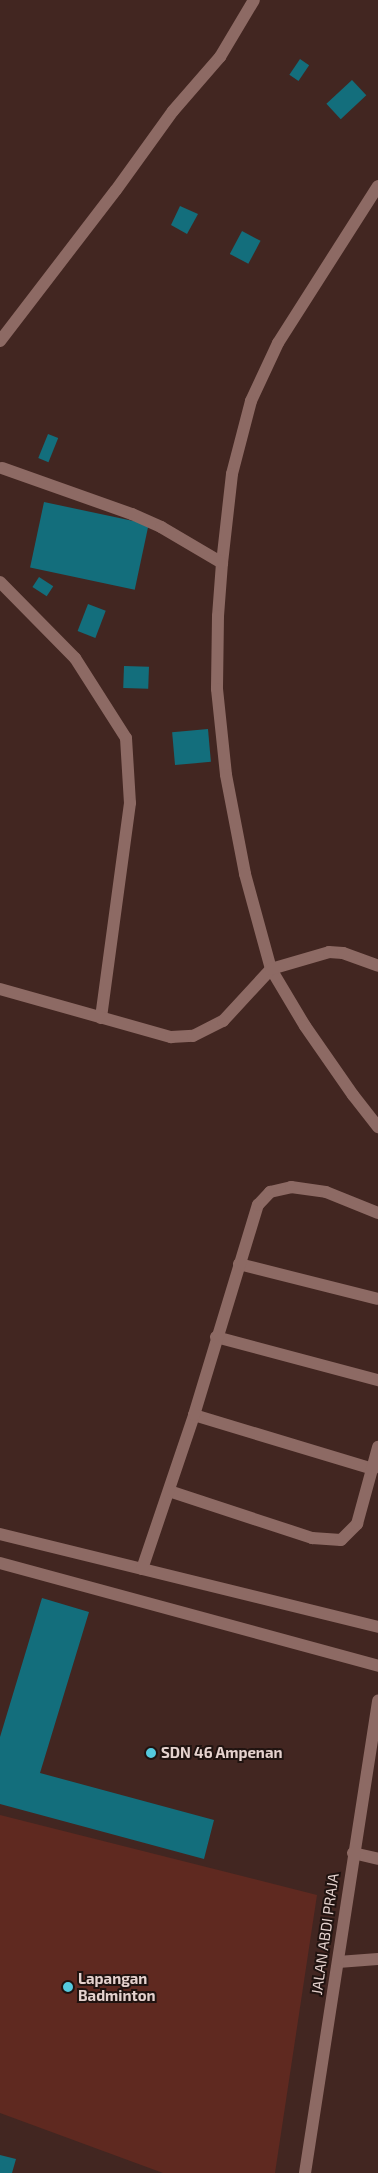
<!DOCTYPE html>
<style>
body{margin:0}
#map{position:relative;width:378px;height:2173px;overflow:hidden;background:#422621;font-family:"Exo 2",sans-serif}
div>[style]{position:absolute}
.green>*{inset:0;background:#5f2920}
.building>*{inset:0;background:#136e7c;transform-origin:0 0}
.minor>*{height:12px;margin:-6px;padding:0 6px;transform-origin:6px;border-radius:6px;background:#8d6a64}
.dots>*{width:14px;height:14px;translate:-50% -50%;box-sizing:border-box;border:2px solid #201310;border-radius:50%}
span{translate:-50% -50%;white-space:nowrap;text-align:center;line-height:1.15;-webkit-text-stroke:4px #201310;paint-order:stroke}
.poi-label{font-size:15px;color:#e5d2ce;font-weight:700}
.left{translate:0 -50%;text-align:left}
.street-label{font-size:15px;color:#e5d2ce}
</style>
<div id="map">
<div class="green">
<i style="clip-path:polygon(0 1815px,317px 1895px,275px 2173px,163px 2173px,0 2113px)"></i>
</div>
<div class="building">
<i style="left:300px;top:59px;width:11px;height:19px;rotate:34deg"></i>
<i style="left:352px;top:80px;width:21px;height:35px;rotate:47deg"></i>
<i style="clip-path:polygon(180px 206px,198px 214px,187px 234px,171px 225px)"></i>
<i style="left:242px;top:231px;width:21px;height:26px;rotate:28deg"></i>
<i style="left:48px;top:434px;width:11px;height:26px;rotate:22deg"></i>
<i style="left:44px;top:502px;width:107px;height:67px;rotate:12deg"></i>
<i style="left:39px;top:577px;width:17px;height:12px;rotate:33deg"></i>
<i style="left:88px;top:604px;width:19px;height:29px;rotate:21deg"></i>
<i style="left:124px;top:666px;width:25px;height:22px;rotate:2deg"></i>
<i style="left:208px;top:729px;width:33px;height:36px;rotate:85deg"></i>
<i style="clip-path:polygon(42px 1598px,89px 1612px,40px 1773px,214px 1820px,204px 1859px,0 1804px,0 1737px)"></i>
<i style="clip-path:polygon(0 2155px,16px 2159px,12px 2173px,0 2173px)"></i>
</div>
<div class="minor">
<i style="left:378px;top:186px;width:186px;rotate:122.5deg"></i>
<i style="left:278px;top:343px;width:64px;rotate:115deg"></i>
<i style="left:251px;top:401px;width:75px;rotate:104.6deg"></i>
<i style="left:232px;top:474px;width:90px;rotate:96.4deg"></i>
<i style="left:222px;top:563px;width:53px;rotate:94.3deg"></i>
<i style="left:218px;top:616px;width:73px;rotate:90.8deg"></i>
<i style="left:217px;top:689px;width:86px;rotate:84deg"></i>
<i style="left:226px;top:775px;width:101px;rotate:79.1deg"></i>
<i style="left:245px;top:874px;width:98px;rotate:74.7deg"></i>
<i style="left:271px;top:969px;width:66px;rotate:59.2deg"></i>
<i style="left:305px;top:1026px;width:84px;rotate:55.2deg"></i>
<i style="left:353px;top:1095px;width:41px;rotate:52deg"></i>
<i style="left:0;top:341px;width:190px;rotate:-52.5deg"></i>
<i style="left:116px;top:190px;width:97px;rotate:-54.2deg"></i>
<i style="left:173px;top:111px;width:72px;rotate:-49deg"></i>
<i style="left:220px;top:57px;width:66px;rotate:-59.2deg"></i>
<i style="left:2px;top:468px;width:138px;rotate:19.5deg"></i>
<i style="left:132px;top:514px;width:32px;rotate:24deg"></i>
<i style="left:161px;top:527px;width:71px;rotate:30.5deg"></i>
<i style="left:0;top:582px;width:107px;rotate:45.4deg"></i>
<i style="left:75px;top:658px;width:95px;rotate:57.5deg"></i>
<i style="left:126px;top:738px;width:65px;rotate:86.5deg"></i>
<i style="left:130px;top:803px;width:217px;rotate:97.7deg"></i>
<i style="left:0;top:989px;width:178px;rotate:15.7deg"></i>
<i style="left:171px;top:1037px;width:22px;rotate:-3deg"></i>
<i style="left:193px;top:1036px;width:34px;rotate:-27deg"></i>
<i style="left:223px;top:1021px;width:71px;rotate:-47.3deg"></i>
<i style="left:271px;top:969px;width:60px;rotate:-16.3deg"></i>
<i style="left:329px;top:952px;width:14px;rotate:4deg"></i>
<i style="left:343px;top:953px;width:37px;rotate:20deg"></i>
<i style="left:239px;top:1264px;width:143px;rotate:14.1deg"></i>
<i style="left:216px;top:1337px;width:168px;rotate:14.9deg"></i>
<i style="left:194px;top:1415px;width:187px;rotate:16.8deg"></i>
<i style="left:169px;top:1491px;width:151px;rotate:18.2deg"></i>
<i style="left:312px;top:1538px;width:29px;rotate:4deg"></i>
<i style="left:341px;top:1540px;width:23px;rotate:-45deg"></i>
<i style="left:357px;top:1524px;width:80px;rotate:-74.7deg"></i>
<i style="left:0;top:1534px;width:389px;rotate:13.8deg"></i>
<i style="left:0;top:1563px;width:392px;rotate:15.2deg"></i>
<i style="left:142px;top:1569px;width:163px;rotate:-71.3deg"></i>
<i style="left:194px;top:1415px;width:220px;rotate:-73.1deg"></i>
<i style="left:258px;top:1205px;width:18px;rotate:-47deg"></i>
<i style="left:270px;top:1192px;width:22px;rotate:-13deg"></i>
<i style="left:291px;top:1187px;width:35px;rotate:8deg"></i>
<i style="left:326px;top:1192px;width:56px;rotate:22deg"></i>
<i style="left:353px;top:1853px;width:26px;rotate:13deg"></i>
<i style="left:338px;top:1962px;width:40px;rotate:-4.3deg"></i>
<i style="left:305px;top:2173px;width:478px;rotate:-81.2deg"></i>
</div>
<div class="dots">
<i style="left:151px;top:1753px;background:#55cadf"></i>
<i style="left:68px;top:1987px;background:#55cadf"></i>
</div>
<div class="poi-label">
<span class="left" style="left:161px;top:1753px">SDN 46 Ampenan</span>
<span class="left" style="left:78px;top:1987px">Lapangan<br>Badminton</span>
</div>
<div class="street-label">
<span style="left:325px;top:1934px;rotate:-82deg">JALAN ABDI PRAJA</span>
</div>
</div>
